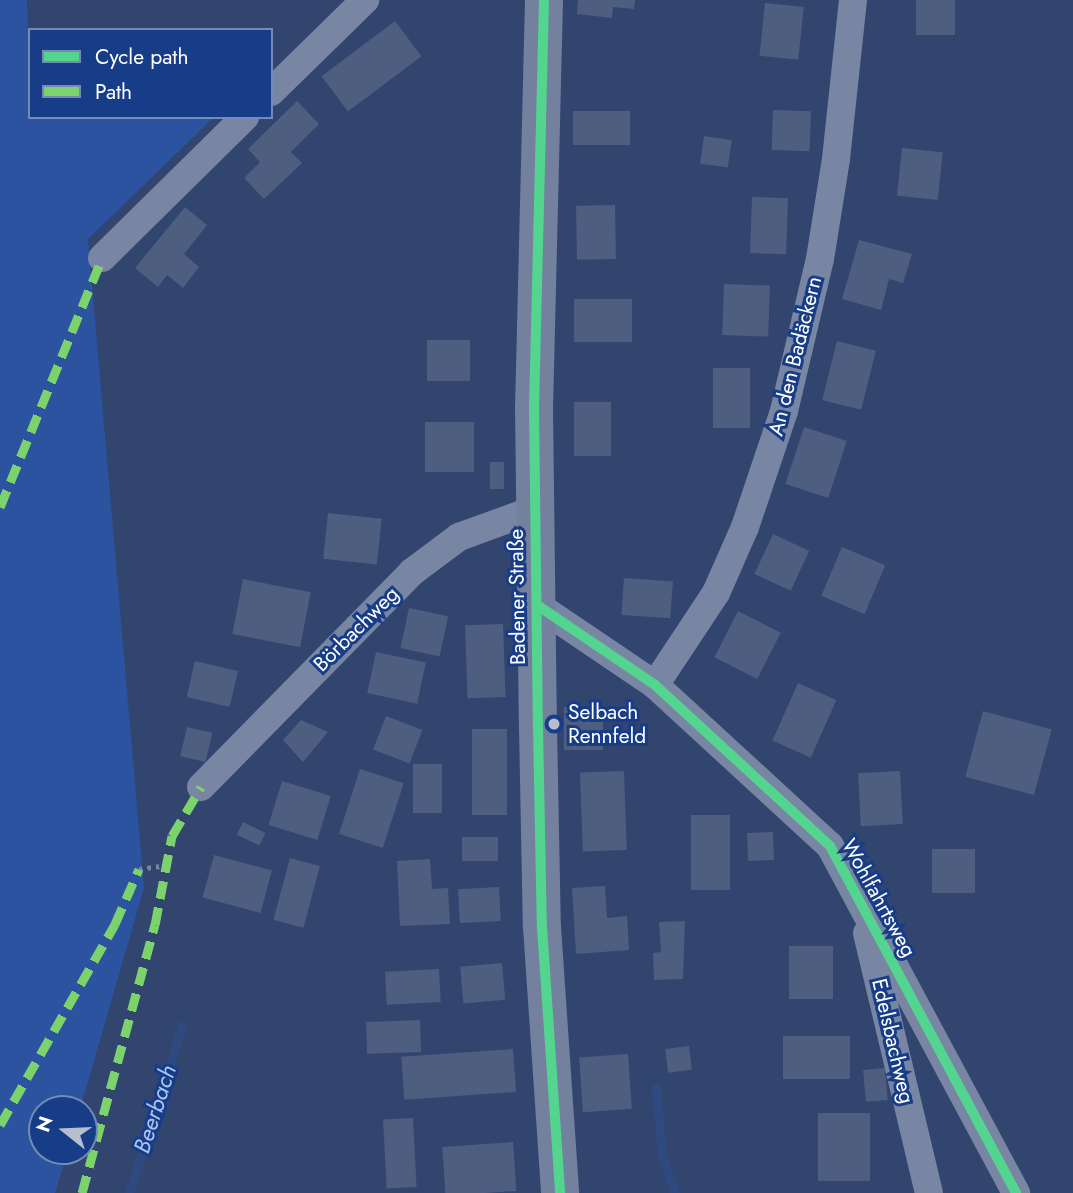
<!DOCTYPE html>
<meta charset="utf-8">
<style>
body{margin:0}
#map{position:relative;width:1073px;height:1193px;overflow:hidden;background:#31456f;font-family:Jost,sans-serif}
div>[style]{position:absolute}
.green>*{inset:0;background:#2c539f}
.stream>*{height:9px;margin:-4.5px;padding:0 4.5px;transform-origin:4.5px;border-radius:4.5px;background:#2f4a80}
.building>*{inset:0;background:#4e5e80;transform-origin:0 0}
.path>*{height:4.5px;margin-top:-2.25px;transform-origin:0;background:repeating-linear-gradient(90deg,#7886a4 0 3.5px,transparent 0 8.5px)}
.minor>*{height:28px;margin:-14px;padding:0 14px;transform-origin:14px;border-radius:14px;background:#7886a4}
.secondary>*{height:38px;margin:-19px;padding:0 19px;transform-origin:19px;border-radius:19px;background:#73819f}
.quiet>*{height:9px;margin-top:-4.5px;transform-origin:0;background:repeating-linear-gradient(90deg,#7cd36c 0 18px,transparent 0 27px)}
.cycleway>*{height:10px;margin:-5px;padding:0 5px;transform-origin:5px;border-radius:5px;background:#53d58f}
.dots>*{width:19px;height:19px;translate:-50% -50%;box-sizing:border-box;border:4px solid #183d88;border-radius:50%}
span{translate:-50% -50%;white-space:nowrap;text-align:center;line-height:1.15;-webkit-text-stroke:6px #183d88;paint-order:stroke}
.street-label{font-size:21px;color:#fff}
.poi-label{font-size:21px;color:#fff}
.left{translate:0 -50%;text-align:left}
.water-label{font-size:23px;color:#abc5f5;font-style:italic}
.legend{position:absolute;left:28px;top:28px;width:245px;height:91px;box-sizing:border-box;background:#183d88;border:2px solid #748bb8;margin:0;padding:9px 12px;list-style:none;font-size:21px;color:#fff}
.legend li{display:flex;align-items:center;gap:14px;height:35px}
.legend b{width:35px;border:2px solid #748bb8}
.north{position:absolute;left:28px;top:1095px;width:70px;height:70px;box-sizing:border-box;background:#183d88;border:2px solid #748bb8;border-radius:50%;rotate:288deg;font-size:19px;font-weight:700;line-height:28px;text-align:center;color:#fff}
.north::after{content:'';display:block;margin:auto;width:24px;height:32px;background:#b7becd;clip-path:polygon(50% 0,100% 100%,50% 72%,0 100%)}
</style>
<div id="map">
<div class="green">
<i style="clip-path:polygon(0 0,27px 0,30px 117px,214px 117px,88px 239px,144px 888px,80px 1109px,42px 1109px,42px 1151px,68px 1151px,55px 1193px,0 1193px)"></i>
</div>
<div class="stream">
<i style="left:656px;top:1088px;width:67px;rotate:84.9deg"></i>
<i style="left:662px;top:1155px;width:40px;rotate:71.1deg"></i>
<i style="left:129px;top:1193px;width:176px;rotate:-72.5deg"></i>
</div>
<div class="building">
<i style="clip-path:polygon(578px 0,635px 0,634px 9px,613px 7px,612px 18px,577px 14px)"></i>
<i style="left:916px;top:0;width:39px;height:35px"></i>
<i style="left:765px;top:3px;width:39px;height:53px;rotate:6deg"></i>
<i style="left:395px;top:21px;width:44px;height:92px;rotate:53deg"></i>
<i style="clip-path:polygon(297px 101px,319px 124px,291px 152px,302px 163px,264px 199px,244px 178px,260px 162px,248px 149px)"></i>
<i style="left:773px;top:110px;width:38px;height:40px;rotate:2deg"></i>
<i style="left:630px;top:111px;width:34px;height:57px;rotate:90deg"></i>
<i style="left:704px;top:136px;width:28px;height:28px;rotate:8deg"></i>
<i style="left:902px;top:148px;width:41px;height:48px;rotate:6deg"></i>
<i style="left:752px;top:197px;width:36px;height:56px;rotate:2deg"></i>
<i style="left:615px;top:205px;width:54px;height:39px;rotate:89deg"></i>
<i style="clip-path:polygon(185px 207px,207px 225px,184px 254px,199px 267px,183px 288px,167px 275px,158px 287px,135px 268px)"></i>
<i style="clip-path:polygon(859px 240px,912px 254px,903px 283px,889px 279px,881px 310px,842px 299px)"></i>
<i style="left:724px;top:284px;width:46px;height:51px;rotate:2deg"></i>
<i style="left:574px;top:299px;width:58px;height:43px"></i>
<i style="left:427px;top:340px;width:43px;height:41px"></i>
<i style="left:837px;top:341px;width:40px;height:61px;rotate:14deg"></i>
<i style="left:713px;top:368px;width:37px;height:60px"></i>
<i style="left:574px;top:402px;width:37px;height:54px"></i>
<i style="left:425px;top:422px;width:49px;height:50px"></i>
<i style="left:804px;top:427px;width:45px;height:60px;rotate:18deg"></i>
<i style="left:490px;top:462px;width:14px;height:27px"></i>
<i style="left:328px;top:513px;width:54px;height:46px;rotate:6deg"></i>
<i style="left:773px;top:534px;width:40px;height:44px;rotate:25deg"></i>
<i style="left:842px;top:547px;width:47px;height:53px;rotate:23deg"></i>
<i style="left:624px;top:578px;width:49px;height:37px;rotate:4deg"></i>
<i style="left:243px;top:579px;width:69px;height:56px;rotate:11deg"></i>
<i style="left:409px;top:608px;width:40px;height:41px;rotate:12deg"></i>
<i style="left:738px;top:611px;width:48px;height:52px;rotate:27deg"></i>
<i style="left:503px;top:624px;width:73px;height:38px;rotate:88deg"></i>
<i style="left:376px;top:652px;width:51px;height:42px;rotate:12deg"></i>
<i style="left:195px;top:661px;width:44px;height:37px;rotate:13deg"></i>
<i style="left:798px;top:683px;width:42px;height:63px;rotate:24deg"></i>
<i style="left:564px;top:707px;width:39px;height:43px"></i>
<i style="left:983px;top:711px;width:71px;height:68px;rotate:15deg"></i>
<i style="left:386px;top:716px;width:39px;height:36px;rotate:21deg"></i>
<i style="clip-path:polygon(301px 720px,328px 732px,303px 762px,283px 740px)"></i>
<i style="left:187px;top:727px;width:26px;height:30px;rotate:13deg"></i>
<i style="left:472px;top:729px;width:35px;height:86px"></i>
<i style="left:413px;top:764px;width:29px;height:49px"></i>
<i style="left:360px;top:769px;width:46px;height:68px;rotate:18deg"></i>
<i style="left:624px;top:771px;width:79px;height:44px;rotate:88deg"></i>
<i style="left:900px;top:771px;width:53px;height:42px;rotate:87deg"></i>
<i style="left:282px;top:781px;width:51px;height:46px;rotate:17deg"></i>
<i style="left:691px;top:815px;width:39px;height:75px"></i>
<i style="left:243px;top:822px;width:25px;height:14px;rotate:26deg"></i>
<i style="left:773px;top:832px;width:28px;height:26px;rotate:88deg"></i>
<i style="left:462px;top:837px;width:36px;height:24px"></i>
<i style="left:932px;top:849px;width:43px;height:44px"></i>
<i style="left:214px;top:855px;width:60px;height:44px;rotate:15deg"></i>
<i style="left:290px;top:858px;width:31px;height:64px;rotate:15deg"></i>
<i style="clip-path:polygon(430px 859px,432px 889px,448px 888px,450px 924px,400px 926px,397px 861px)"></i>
<i style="clip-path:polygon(605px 886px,607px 918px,627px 916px,629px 950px,576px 954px,572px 888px)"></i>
<i style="left:499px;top:887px;width:34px;height:41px;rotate:87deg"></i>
<i style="clip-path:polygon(685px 921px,683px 979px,654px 980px,653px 953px,661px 952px,659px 922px)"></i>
<i style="left:789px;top:946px;width:44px;height:53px"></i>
<i style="left:502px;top:963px;width:37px;height:42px;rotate:85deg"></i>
<i style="left:439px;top:969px;width:33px;height:54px;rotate:87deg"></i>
<i style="left:420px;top:1020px;width:32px;height:54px;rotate:88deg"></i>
<i style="left:783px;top:1036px;width:67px;height:43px"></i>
<i style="left:689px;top:1046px;width:24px;height:24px;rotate:83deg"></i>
<i style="left:513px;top:1049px;width:43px;height:112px;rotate:86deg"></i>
<i style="left:628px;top:1054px;width:55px;height:49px;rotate:86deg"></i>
<i style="left:885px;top:1068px;width:32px;height:22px;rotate:85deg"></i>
<i style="left:870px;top:1113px;width:68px;height:52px;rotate:90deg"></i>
<i style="left:413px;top:1118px;width:69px;height:30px;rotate:87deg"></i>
<i style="left:513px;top:1142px;width:49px;height:71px;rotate:86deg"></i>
</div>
<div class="path">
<i style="left:139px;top:869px;width:28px;rotate:-8deg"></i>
</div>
<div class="minor">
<i style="left:271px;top:92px;width:132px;rotate:-44.4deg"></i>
<i style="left:102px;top:258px;width:201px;rotate:-44.6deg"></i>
<i style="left:537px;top:605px;width:143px;rotate:34.1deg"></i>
<i style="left:655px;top:685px;width:238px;rotate:42.6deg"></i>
<i style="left:830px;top:846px;width:394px;rotate:61.8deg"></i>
<i style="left:655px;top:685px;width:110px;rotate:-56.5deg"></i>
<i style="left:716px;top:593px;width:72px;rotate:-66.3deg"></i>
<i style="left:745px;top:527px;width:122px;rotate:-71.4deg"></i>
<i style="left:784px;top:411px;width:156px;rotate:-76.7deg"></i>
<i style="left:820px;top:259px;width:101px;rotate:-80.9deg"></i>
<i style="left:836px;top:159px;width:160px;rotate:-83.9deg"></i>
<i style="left:201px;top:787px;width:301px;rotate:-45.5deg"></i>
<i style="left:412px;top:572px;width:59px;rotate:-36.7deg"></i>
<i style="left:459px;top:537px;width:82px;rotate:-20deg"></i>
<i style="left:867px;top:933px;width:267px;rotate:76.6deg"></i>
</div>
<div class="secondary">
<i style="left:544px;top:0;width:407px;rotate:91.4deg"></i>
<i style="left:534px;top:407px;width:320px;rotate:89.3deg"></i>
<i style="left:538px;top:727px;width:200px;rotate:88.9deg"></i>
<i style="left:542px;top:927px;width:267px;rotate:86.1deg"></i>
</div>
<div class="quiet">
<i style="left:0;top:507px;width:269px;rotate:-67.7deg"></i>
<i style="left:0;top:1125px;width:232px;rotate:-60.2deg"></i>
<i style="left:115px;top:924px;width:60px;rotate:-66.4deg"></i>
<i style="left:82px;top:1193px;width:278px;rotate:-74.8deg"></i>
<i style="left:155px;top:925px;width:91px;rotate:-79.2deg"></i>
<i style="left:172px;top:836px;width:57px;rotate:-59.4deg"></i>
</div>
<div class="cycleway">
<i style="left:544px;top:0;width:407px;rotate:91.4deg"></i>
<i style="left:534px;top:407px;width:320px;rotate:89.3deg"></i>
<i style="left:538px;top:727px;width:200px;rotate:88.9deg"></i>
<i style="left:542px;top:927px;width:267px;rotate:86.1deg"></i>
<i style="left:537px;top:605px;width:143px;rotate:34.1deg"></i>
<i style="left:655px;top:685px;width:238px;rotate:42.6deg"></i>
<i style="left:830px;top:846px;width:394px;rotate:61.8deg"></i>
</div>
<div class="dots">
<i style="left:554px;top:724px;background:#b7becd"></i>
</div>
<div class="street-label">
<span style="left:795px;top:356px;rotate:-76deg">An den Badäckern</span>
<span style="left:517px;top:597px;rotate:-91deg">Badener Straße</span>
<span style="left:356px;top:629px;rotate:-45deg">Börbachweg</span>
<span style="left:879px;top:898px;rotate:61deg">Wohlfahrtsweg</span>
<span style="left:893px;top:1041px;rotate:77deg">Edelsbachweg</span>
</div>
<div class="poi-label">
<span class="left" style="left:568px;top:724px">Selbach<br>Rennfeld</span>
</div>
<div class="water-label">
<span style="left:155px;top:1109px;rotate:-72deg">Beerbach</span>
</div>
<ul class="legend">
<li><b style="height:9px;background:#53d58f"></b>Cycle path</li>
<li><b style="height:9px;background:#7cd36c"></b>Path</li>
</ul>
<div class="north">N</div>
</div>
